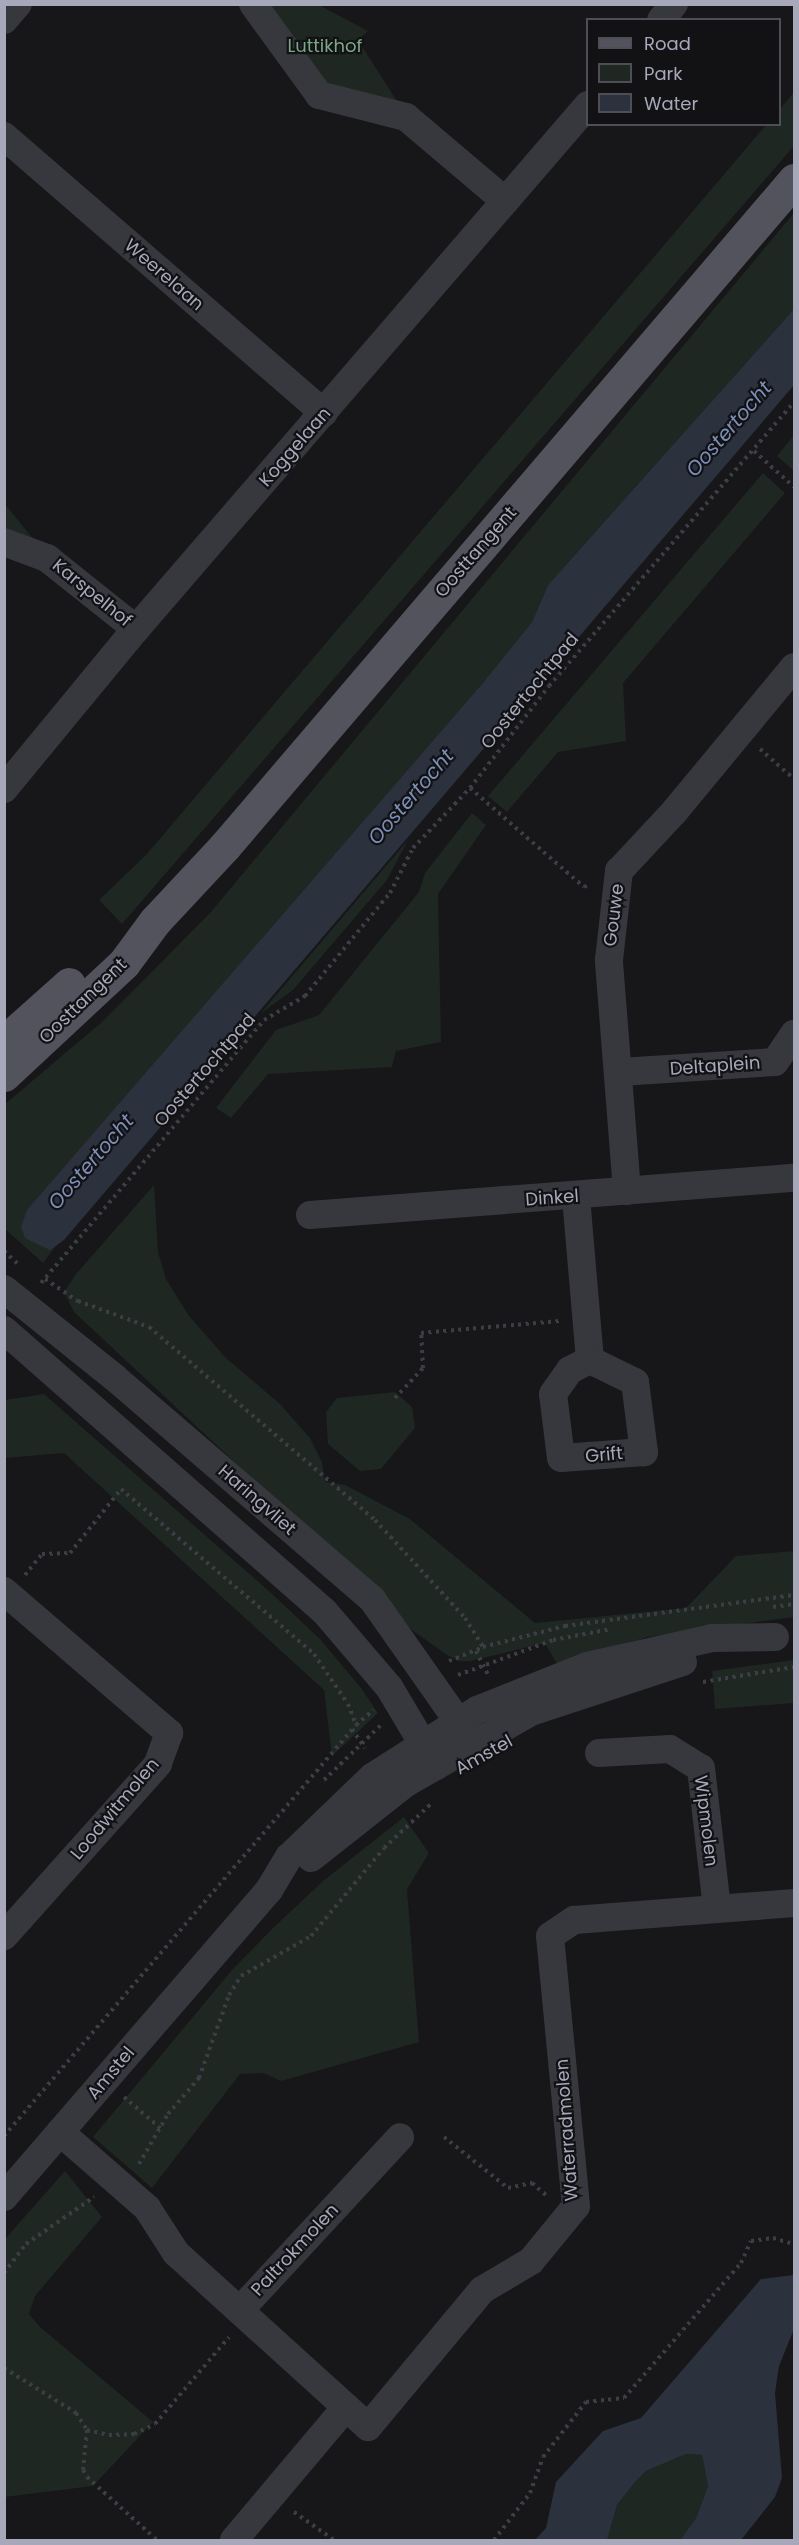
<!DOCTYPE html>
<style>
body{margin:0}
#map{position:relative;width:799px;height:2545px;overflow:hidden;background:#171619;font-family:Poppins,sans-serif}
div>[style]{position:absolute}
.green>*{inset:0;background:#1e2721}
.water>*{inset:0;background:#2b323e}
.path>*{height:4px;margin-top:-2px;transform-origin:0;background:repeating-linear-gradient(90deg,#3d3e45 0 3px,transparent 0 7.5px)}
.minor>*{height:28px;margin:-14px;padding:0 14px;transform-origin:14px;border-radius:14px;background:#37373e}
.major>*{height:33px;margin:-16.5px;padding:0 16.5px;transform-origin:16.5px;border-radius:16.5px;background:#53535e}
span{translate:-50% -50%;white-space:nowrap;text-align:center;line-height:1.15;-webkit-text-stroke:4.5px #121114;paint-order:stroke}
.park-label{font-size:18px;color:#7ca787}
.street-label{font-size:18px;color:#a7a9ba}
.water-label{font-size:20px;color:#7b8fb8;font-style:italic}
.frame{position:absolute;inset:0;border:6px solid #a7a9ba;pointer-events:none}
.legend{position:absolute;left:586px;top:18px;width:195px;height:108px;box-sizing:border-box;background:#121114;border:2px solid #4e4e56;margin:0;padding:8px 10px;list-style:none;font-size:18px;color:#a7a9ba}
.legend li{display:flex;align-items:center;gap:12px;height:30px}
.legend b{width:30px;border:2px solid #4e4e56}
</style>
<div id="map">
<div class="green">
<i style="clip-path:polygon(253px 5px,319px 5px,368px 31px,358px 40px,407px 117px,319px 95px)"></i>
<i style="clip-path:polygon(794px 92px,794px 146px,122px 924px,99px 900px,146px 855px,766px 125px,780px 124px,780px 109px)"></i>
<i style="clip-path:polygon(794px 213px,794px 309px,548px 585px,532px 622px,43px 1263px,5px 1229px,5px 1104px,102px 1022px,210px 913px)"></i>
<i style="clip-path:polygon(794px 435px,794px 471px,777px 456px)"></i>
<i style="clip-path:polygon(763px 473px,785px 493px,623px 683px,626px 741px,558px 752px,507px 812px,488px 796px)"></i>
<i style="clip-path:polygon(5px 504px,47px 556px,5px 542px)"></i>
<i style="clip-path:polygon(472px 813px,486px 825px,438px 894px,441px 1042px,396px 1051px,392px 1067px,268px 1074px,231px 1118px,216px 1108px,276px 1030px,319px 1015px,419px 892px,425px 873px)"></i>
<i style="clip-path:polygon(408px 840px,387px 880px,293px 990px,260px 1014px)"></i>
<i style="clip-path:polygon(154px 1185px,158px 1252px,166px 1279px,189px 1316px,226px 1358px,280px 1404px,310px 1438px,322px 1462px,325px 1482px,345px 1485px,410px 1519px,535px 1623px,686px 1608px,736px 1556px,794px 1551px,794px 1617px,647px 1637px,558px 1666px,545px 1643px,471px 1661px,458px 1661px,447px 1655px,395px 1618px,347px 1567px,74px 1312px,64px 1292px,76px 1274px)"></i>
<i style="clip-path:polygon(395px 1392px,412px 1407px,415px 1428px,381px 1469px,360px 1471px,328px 1444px,326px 1412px,337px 1398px)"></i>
<i style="clip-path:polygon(44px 1394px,270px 1592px,320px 1639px,361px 1688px,378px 1713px,332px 1756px,324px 1690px,64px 1453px,5px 1458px,5px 1400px)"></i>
<i style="clip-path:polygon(794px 1660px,794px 1703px,715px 1709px,712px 1671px)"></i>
<i style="clip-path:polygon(404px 1817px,429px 1853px,407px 1889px,419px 2042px,281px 2081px,263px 2073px,240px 2074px,152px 2188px,93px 2137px,232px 1970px,272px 1929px,323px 1881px)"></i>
<i style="clip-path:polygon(65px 2171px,102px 2217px,35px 2296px,29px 2314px,39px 2326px,153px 2422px,93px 2486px,5px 2497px,5px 2239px)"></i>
<i style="clip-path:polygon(686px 2454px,702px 2455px,708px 2486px,696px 2518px,680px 2540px,607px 2540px,617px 2505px,636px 2481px,646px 2471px)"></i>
</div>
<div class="water">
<i style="clip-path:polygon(794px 309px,794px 385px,64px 1240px,50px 1250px,25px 1238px,21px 1227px,27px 1210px,483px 683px,532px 622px,548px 585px)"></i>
<i style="clip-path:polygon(794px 2275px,794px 2329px,779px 2366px,775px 2393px,782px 2478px,775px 2497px,741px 2540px,680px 2540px,696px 2518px,708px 2486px,702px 2455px,686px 2454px,646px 2471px,636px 2481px,617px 2505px,607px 2540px,535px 2540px,546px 2528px,556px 2482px,603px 2431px,641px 2418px,761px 2279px)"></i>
</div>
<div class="path">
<i style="left:754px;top:451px;width:54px;rotate:42deg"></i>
<i style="left:760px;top:749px;width:45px;rotate:41.4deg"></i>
<i style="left:470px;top:788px;width:151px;rotate:41deg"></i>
<i style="left:584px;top:887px;width:4px;rotate:-27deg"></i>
<i style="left:4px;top:1251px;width:18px;rotate:43deg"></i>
<i style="left:45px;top:1279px;width:40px;rotate:34deg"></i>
<i style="left:78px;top:1301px;width:76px;rotate:20.1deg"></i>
<i style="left:149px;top:1327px;width:297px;rotate:40.5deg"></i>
<i style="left:375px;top:1520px;width:133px;rotate:47.4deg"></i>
<i style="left:465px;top:1618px;width:34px;rotate:58deg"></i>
<i style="left:41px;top:1283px;width:345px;rotate:-49.7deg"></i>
<i style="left:264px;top:1020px;width:48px;rotate:-30.3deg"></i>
<i style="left:305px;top:996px;width:134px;rotate:-50.5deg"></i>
<i style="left:390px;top:893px;width:51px;rotate:-62.9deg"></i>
<i style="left:413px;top:848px;width:83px;rotate:-46.5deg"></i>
<i style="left:470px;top:788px;width:129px;rotate:-52.2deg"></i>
<i style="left:549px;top:686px;width:375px;rotate:-49.2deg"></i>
<i style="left:395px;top:1398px;width:41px;rotate:-47deg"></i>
<i style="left:423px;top:1368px;width:35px;rotate:-93deg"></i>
<i style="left:421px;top:1333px;width:139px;rotate:-5deg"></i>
<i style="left:25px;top:1575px;width:27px;rotate:-51deg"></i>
<i style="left:42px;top:1554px;width:28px;rotate:-2deg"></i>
<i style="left:70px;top:1553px;width:82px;rotate:-51.4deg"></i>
<i style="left:121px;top:1489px;width:254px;rotate:40.5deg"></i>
<i style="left:314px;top:1654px;width:60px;rotate:55.8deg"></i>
<i style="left:348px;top:1704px;width:22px;rotate:69deg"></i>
<i style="left:773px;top:1607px;width:21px;rotate:-8deg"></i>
<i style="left:476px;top:1651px;width:29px;rotate:63deg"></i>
<i style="left:449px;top:1661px;width:37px;rotate:-22deg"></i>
<i style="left:483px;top:1647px;width:85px;rotate:-14.4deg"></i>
<i style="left:565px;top:1626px;width:231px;rotate:-7.7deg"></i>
<i style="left:458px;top:1675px;width:101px;rotate:-20.2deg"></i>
<i style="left:553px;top:1640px;width:59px;rotate:-10.7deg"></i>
<i style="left:703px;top:1682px;width:92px;rotate:-9.4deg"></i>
<i style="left:352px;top:1729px;width:23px;rotate:56deg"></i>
<i style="left:324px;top:1780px;width:79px;rotate:-44deg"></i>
<i style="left:124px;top:2097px;width:48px;rotate:40.7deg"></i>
<i style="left:4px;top:2136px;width:541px;rotate:-49.42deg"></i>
<i style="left:356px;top:1725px;width:23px;rotate:-41deg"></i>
<i style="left:444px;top:2137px;width:82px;rotate:38.6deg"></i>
<i style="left:508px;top:2188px;width:25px;rotate:-12deg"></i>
<i style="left:532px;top:2183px;width:21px;rotate:41deg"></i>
<i style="left:139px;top:2164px;width:58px;rotate:-59.9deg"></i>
<i style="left:168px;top:2114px;width:48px;rotate:-49.3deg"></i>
<i style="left:199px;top:2078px;width:88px;rotate:-70.1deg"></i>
<i style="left:229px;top:1995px;width:22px;rotate:-58deg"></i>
<i style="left:241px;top:1976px;width:81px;rotate:-29.7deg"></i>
<i style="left:311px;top:1936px;width:114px;rotate:-50.3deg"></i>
<i style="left:384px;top:1848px;width:67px;rotate:-43.2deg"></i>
<i style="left:4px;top:2273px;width:36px;rotate:-53deg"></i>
<i style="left:26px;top:2244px;width:83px;rotate:-34.7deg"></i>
<i style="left:4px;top:2368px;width:85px;rotate:32deg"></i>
<i style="left:76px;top:2413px;width:20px;rotate:57deg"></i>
<i style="left:87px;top:2430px;width:23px;rotate:13deg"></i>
<i style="left:109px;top:2435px;width:25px;rotate:-2deg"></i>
<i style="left:134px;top:2434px;width:23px;rotate:-25deg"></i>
<i style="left:155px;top:2424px;width:114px;rotate:-49.6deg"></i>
<i style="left:87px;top:2430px;width:40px;rotate:95.7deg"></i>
<i style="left:83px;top:2470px;width:8px;rotate:60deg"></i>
<i style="left:87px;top:2477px;width:94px;rotate:42deg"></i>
<i style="left:294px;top:2512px;width:49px;rotate:35deg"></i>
<i style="left:494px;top:2540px;width:59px;rotate:-52.5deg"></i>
<i style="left:530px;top:2493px;width:38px;rotate:-70deg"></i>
<i style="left:543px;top:2457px;width:70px;rotate:-52deg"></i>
<i style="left:586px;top:2402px;width:38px;rotate:-6deg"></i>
<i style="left:624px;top:2398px;width:179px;rotate:-49.1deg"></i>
<i style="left:741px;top:2263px;width:24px;rotate:-66deg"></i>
<i style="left:751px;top:2241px;width:22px;rotate:-8deg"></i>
<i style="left:773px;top:2238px;width:22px;rotate:16deg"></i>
</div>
<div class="minor">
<i style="left:253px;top:4px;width:112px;rotate:54deg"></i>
<i style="left:319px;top:95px;width:90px;rotate:14.2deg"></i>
<i style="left:406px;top:117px;width:130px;rotate:40.3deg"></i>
<i style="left:4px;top:20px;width:21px;rotate:-49deg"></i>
<i style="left:661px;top:20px;width:21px;rotate:-51deg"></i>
<i style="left:4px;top:136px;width:423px;rotate:40.9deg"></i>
<i style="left:4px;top:542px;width:46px;rotate:20.4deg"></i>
<i style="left:47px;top:558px;width:114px;rotate:38.6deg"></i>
<i style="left:4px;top:789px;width:207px;rotate:-50.5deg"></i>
<i style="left:136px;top:629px;width:692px;rotate:-49.22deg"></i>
<i style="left:620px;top:1072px;width:155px;rotate:-3.7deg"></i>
<i style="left:775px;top:1062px;width:34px;rotate:-56deg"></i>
<i style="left:627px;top:1191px;width:232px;rotate:-94.5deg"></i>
<i style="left:609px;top:960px;width:90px;rotate:-83.6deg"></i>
<i style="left:619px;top:871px;width:81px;rotate:-47deg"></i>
<i style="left:674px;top:812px;width:188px;rotate:-50.4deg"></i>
<i style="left:576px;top:1197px;width:164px;rotate:85.1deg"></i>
<i style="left:590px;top:1360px;width:50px;rotate:26.1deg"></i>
<i style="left:635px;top:1382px;width:71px;rotate:82.7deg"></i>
<i style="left:644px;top:1452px;width:83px;rotate:175.9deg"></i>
<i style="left:561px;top:1458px;width:64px;rotate:-97.1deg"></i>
<i style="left:553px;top:1394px;width:29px;rotate:-55deg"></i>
<i style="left:570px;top:1370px;width:22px;rotate:-27deg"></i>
<i style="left:310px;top:1215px;width:485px;rotate:-4.4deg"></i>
<i style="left:4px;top:1289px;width:142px;rotate:38.7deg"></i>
<i style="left:115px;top:1378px;width:339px;rotate:40.7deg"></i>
<i style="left:372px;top:1599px;width:177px;rotate:54.9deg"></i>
<i style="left:4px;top:1330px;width:426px;rotate:41.3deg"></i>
<i style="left:324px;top:1611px;width:100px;rotate:49.5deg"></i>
<i style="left:389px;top:1687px;width:92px;rotate:59.3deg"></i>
<i style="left:4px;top:1591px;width:218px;rotate:40.7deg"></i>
<i style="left:169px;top:1733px;width:33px;rotate:110deg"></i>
<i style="left:158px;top:1764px;width:231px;rotate:131.8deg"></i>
<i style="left:599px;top:1753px;width:71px;rotate:-3.2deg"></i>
<i style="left:670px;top:1749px;width:36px;rotate:32deg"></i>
<i style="left:701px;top:1768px;width:142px;rotate:83.5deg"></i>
<i style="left:311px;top:1858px;width:121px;rotate:-38.3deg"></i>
<i style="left:406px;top:1783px;width:144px;rotate:-29.6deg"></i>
<i style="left:531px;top:1712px;width:160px;rotate:-18.2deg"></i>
<i style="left:60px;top:2132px;width:116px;rotate:41.1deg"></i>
<i style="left:147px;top:2208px;width:54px;rotate:57.2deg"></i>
<i style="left:176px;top:2253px;width:259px;rotate:42.2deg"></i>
<i style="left:368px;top:2427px;width:178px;rotate:-50.2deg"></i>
<i style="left:482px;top:2290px;width:57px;rotate:-30.6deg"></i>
<i style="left:531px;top:2261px;width:71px;rotate:-50.7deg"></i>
<i style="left:576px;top:2206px;width:271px;rotate:-95.5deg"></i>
<i style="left:550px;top:1936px;width:29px;rotate:-34deg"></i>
<i style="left:574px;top:1920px;width:221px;rotate:-4.4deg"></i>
<i style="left:4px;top:2197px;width:406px;rotate:-49.2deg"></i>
<i style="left:269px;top:1890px;width:39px;rotate:-59deg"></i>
<i style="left:289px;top:1857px;width:115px;rotate:-43.9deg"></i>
<i style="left:372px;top:1777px;width:125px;rotate:-32.5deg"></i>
<i style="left:477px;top:1710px;width:118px;rotate:-21.8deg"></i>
<i style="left:587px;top:1666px;width:128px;rotate:-12.6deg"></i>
<i style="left:712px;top:1638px;width:63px;rotate:-0.9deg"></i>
<i style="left:241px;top:2309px;width:234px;rotate:-47.2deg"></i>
<i style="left:234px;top:2540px;width:174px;rotate:-49.9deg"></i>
</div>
<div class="major">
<i style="left:4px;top:1042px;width:87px;rotate:-41.7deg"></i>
<i style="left:4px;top:1075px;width:164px;rotate:-43deg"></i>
<i style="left:124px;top:963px;width:52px;rotate:-53.6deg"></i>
<i style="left:155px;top:921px;width:103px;rotate:-47deg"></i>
<i style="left:225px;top:846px;width:876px;rotate:-49.49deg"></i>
</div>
<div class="park-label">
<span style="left:325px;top:46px">Luttikhof</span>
</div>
<div class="street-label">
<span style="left:164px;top:275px;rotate:41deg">Weerelaan</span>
<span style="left:295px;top:447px;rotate:-49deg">Koggelaan</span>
<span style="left:476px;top:552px;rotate:-49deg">Oosttangent</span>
<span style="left:92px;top:593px;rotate:39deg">Karspelhof</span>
<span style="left:530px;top:691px;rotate:-51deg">Oostertochtpad</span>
<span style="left:614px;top:915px;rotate:-83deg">Gouwe</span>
<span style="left:83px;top:1001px;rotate:-44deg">Oosttangent</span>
<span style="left:715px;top:1066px;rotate:-4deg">Deltaplein</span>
<span style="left:205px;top:1070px;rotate:-49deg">Oostertochtpad</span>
<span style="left:552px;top:1198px;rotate:-4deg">Dinkel</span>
<span style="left:604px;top:1455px;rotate:-5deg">Grift</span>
<span style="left:257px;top:1500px;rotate:41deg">Haringvliet</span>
<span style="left:484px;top:1755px;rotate:-29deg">Amstel</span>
<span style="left:115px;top:1809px;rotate:-50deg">Loodwitmolen</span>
<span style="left:706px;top:1821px;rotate:83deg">Wipmolen</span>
<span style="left:111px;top:2073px;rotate:-50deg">Amstel</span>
<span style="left:567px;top:2130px;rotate:-94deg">Waterradmolen</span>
<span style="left:295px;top:2250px;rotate:-47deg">Paltrokmolen</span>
</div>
<div class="water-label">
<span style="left:729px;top:429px;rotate:-49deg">Oostertocht</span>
<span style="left:411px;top:797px;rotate:-49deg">Oostertocht</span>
<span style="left:91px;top:1162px;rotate:-49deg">Oostertocht</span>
</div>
<div class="frame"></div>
<ul class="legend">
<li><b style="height:8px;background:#53535e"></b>Road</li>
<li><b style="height:16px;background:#1e2721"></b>Park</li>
<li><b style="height:16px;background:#2b323e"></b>Water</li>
</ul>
</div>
